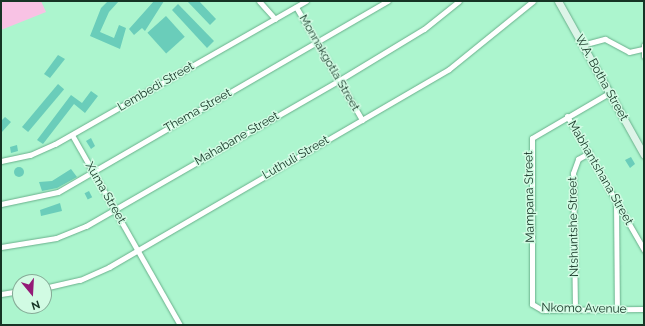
<!DOCTYPE html>
<style>
body{margin:0}
#map{position:relative;width:645px;height:326px;overflow:hidden;background:#acf5ce;font-family:Raleway,sans-serif}
div>[style]{position:absolute}
.green>*{inset:0;background:#f8c2e4}
.building>*{inset:0;background:#6acdba;transform-origin:0 0}
.round{border-radius:50%}
.roads{filter:drop-shadow(0 0 1px #69b08b) drop-shadow(0 0 1px #69b08b)}
.street>*{height:5px;margin:-2.5px;padding:0 2.5px;transform-origin:2.5px;border-radius:2.5px;background:#fff}
.secondary>*{height:7px;margin:-3.5px;padding:0 3.5px;transform-origin:3.5px;border-radius:3.5px;background:#ddf4e8}
span{translate:-50% -50%;white-space:nowrap;text-align:center;line-height:1.15;-webkit-text-stroke:3px #d1fbe3;paint-order:stroke}
.street-label{font-size:12px;color:#163425}
.frame{position:absolute;inset:0;border:2px solid #163425;pointer-events:none}
.north{position:absolute;left:12px;top:274px;width:40px;height:40px;box-sizing:border-box;background:#d1fbe3;border:1px solid #86ab97;border-radius:50%;rotate:162deg;font-size:11px;font-weight:700;line-height:16px;text-align:center;color:#163425}
.north::after{content:'';display:block;margin:auto;width:14px;height:18px;background:#941b77;clip-path:polygon(50% 0,100% 100%,50% 72%,0 100%)}
</style>
<div id="map">
<div class="green">
<i style="clip-path:polygon(1px 1px,41px 1px,46px 12px,1px 30px)"></i>
</div>
<div class="building">
<i style="clip-path:polygon(108px 1px,119px 1px,109px 12px,100px 32px,114px 38px,119px 25px,126px 28px,120px 49px,90px 36px,101px 8px)"></i>
<i style="clip-path:polygon(154px 1px,164px 1px,145px 31px,142px 28px,134px 35px,129px 29px)"></i>
<i style="clip-path:polygon(187px 1px,199px 1px,216px 19px,210px 25px)"></i>
<i style="clip-path:polygon(178px 4px,214px 41px,207px 48px,172px 10px)"></i>
<i style="left:166px;top:16px;width:28px;height:25px;rotate:48deg"></i>
<i style="clip-path:polygon(58px 55px,65px 59px,50px 78px,44px 74px)"></i>
<i style="left:58px;top:84px;width:8px;height:56px;rotate:40deg"></i>
<i style="clip-path:polygon(91px 91px,98px 96px,85px 113px,74px 104px,43px 144px,37px 140px,71px 95px,82px 103px)"></i>
<i style="clip-path:polygon(5px 117px,11px 122px,1px 133px,1px 121px)"></i>
<i style="clip-path:polygon(91px 138px,95px 146px,91px 149px,86px 141px)"></i>
<i style="clip-path:polygon(17px 145px,18px 151px,11px 153px,10px 147px)"></i>
<i style="clip-path:polygon(631px 157px,635px 164px,630px 168px,625px 160px)"></i>
<i class="round" style="left:14px;top:167px;width:10px;height:10px"></i>
<i style="clip-path:polygon(71px 169px,77px 177px,57px 188px,42px 191px,39px 182px,52px 181px)"></i>
<i style="left:89px;top:191px;width:7px;height:5px;rotate:63deg"></i>
<i style="clip-path:polygon(60px 203px,62px 211px,41px 216px,40px 210px)"></i>
</div>
<div class="roads">
<div class="street">
<i style="left:259px;top:1px;width:24px;rotate:48deg"></i>
<i style="left:296px;top:7px;width:131px;rotate:59.7deg"></i>
<i style="left:582px;top:45px;width:24px;rotate:-15deg"></i>
<i style="left:605px;top:39px;width:27px;rotate:28deg"></i>
<i style="left:629px;top:52px;width:13px;rotate:-13deg"></i>
<i style="left:644px;top:45px;width:11px;rotate:90deg"></i>
<i style="left:609px;top:93px;width:89px;rotate:149.7deg"></i>
<i style="left:532px;top:138px;width:166px;rotate:90deg"></i>
<i style="left:532px;top:304px;width:12px;rotate:31deg"></i>
<i style="left:542px;top:310px;width:102px;rotate:-0.6deg"></i>
<i style="left:567px;top:116px;width:155px;rotate:60.1deg"></i>
<i style="left:72px;top:135px;width:219px;rotate:60.4deg"></i>
<i style="left:1px;top:161px;width:30px;rotate:-12deg"></i>
<i style="left:30px;top:155px;width:27px;rotate:-24deg"></i>
<i style="left:55px;top:144px;width:289px;rotate:-29.7deg"></i>
<i style="left:616px;top:202px;width:107px;rotate:89.5deg"></i>
<i style="left:1px;top:204px;width:58px;rotate:-11.9deg"></i>
<i style="left:58px;top:192px;width:381px;rotate:-30.1deg"></i>
<i style="left:1px;top:247px;width:56px;rotate:-9.3deg"></i>
<i style="left:56px;top:238px;width:32px;rotate:-22deg"></i>
<i style="left:86px;top:226px;width:291px;rotate:-29.9deg"></i>
<i style="left:338px;top:81px;width:100px;rotate:-31.2deg"></i>
<i style="left:424px;top:29px;width:45px;rotate:-38.7deg"></i>
<i style="left:44px;top:288px;width:37px;rotate:-13deg"></i>
<i style="left:80px;top:280px;width:32px;rotate:-24deg"></i>
<i style="left:109px;top:267px;width:393px;rotate:-30.2deg"></i>
<i style="left:449px;top:69px;width:108px;rotate:-39deg"></i>
<i style="left:1px;top:294px;width:19px;rotate:-9deg"></i>
<i style="left:575px;top:309px;width:136px;rotate:-90.8deg"></i>
<i style="left:573px;top:173px;width:15px;rotate:-70deg"></i>
<i style="left:578px;top:159px;width:13px;rotate:-29deg"></i>
</div>
<div class="secondary">
<i style="left:558px;top:1px;width:176px;rotate:60.8deg"></i>
</div>
</div>
<div class="street-label">
<span style="left:329px;top:63px;rotate:60deg">Monnakgotla Street</span>
<span style="left:601px;top:78px;rotate:61deg">W.A. Botha Street</span>
<span style="left:156px;top:87px;rotate:-30deg">Lembedi Street</span>
<span style="left:198px;top:111px;rotate:-30deg">Thema Street</span>
<span style="left:237px;top:139px;rotate:-30deg">Mahabane Street</span>
<span style="left:296px;top:158px;rotate:-30deg">Luthuli Street</span>
<span style="left:600px;top:173px;rotate:60deg">Mabhantshana Street</span>
<span style="left:105px;top:193px;rotate:60deg">Xuma Street</span>
<span style="left:530px;top:197px;rotate:-91deg">Mampana Street</span>
<span style="left:574px;top:227px;rotate:-91deg">Ntshuntshe Street</span>
<span style="left:584px;top:309px;rotate:1deg">Nkomo Avenue</span>
</div>
<div class="frame"></div>
<div class="north">N</div>
</div>
